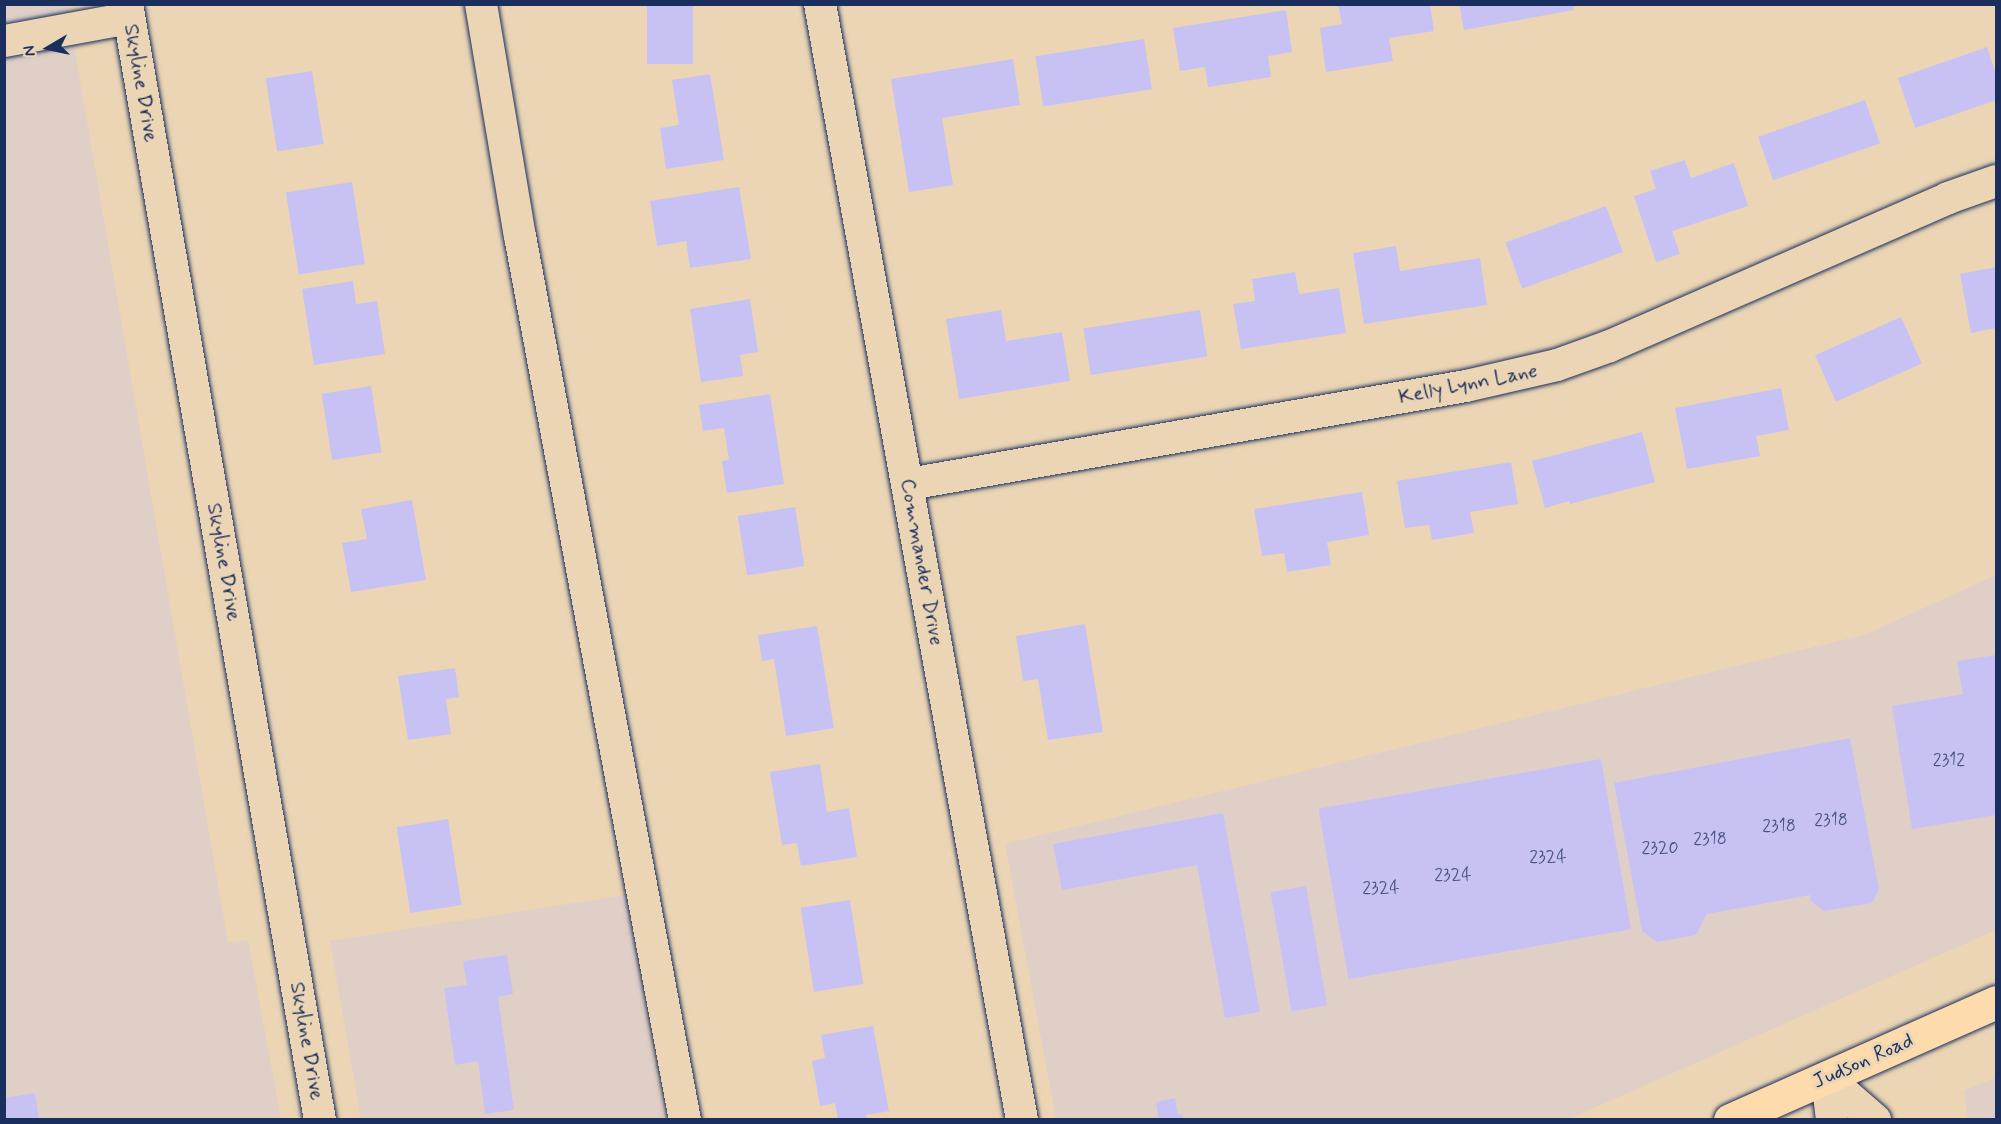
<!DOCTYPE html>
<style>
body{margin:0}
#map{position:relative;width:2001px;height:1124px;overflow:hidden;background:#ebd5b4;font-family:Mynerve,sans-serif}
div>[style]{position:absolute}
.built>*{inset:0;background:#e0cfc7}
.building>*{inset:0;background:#c8c2f4;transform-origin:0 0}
.roads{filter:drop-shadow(0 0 2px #1b2f5e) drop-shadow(0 0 2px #1b2f5e)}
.minor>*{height:32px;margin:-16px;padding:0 16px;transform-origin:16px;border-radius:16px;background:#ebd5b4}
.major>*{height:33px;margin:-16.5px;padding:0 16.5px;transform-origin:16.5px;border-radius:16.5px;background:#fedbac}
span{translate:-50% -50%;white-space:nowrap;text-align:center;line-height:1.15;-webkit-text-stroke:6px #ebd5b4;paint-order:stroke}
.number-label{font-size:18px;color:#465484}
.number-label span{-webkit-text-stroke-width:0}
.street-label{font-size:21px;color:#1b2f5e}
.frame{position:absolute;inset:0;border:6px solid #1b2f5e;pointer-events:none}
.north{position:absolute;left:18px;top:18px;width:60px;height:60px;-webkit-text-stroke:4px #ebd5b4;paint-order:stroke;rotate:261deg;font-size:16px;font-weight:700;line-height:24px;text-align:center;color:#1b2f5e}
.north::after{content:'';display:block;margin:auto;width:21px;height:27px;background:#1b2f5e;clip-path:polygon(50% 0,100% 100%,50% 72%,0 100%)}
</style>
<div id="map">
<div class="built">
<i style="clip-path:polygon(5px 5px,67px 5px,228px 943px,248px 940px,281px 1119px,5px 1120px)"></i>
<i style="clip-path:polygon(1996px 575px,1996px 930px,1569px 1119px,1056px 1119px,1005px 844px,1867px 634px)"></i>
<i style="clip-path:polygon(626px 895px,664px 1119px,361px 1119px,330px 941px)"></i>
<i style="clip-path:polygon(1996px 1078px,1996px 1119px,1968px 1119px,1964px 1090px)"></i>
</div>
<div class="building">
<i style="left:647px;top:4px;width:46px;height:60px"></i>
<i style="clip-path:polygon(1338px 4px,1430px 4px,1434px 31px,1389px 38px,1393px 61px,1326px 72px,1320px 28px,1342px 24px)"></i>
<i style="clip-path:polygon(1459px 4px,1573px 4px,1574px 10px,1464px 30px)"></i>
<i style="clip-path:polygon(1286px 10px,1292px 52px,1268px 56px,1271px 77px,1208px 87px,1205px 67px,1180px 71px,1173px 28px)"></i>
<i style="left:1144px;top:39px;width:51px;height:110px;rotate:81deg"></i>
<i style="clip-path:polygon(1987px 47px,1996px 75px,1996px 100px,1915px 128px,1898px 78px)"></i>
<i style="clip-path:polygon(1013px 59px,1020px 105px,942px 118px,953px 185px,909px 192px,891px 79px)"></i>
<i style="left:312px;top:71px;width:74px;height:47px;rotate:81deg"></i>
<i style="clip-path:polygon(710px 74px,724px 160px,666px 169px,660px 128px,679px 125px,672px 80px)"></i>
<i style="left:1865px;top:100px;width:46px;height:113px;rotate:71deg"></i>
<i style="clip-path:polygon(1685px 160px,1691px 178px,1734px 163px,1748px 206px,1672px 231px,1680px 254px,1656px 262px,1634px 196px,1656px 189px,1650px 171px)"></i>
<i style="left:352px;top:182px;width:83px;height:67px;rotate:81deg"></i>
<i style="clip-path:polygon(739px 187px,751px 259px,690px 268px,686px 241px,657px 246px,650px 201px)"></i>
<i style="left:1606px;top:206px;width:49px;height:107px;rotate:70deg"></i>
<i style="clip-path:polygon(1396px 246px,1400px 271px,1480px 258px,1487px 305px,1364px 324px,1353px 253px)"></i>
<i style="clip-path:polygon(1996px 267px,1996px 328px,1971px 333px,1960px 274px)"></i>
<i style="clip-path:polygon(1295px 272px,1299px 294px,1339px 288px,1346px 333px,1241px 349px,1233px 304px,1255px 301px,1252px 279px)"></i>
<i style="clip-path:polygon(353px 281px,356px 304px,377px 301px,385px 354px,314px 365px,302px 289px)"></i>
<i style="clip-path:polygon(750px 299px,758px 352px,740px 355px,743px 376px,701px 382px,690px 309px)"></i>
<i style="clip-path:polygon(1001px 310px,1006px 341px,1062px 332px,1070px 381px,959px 399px,946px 319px)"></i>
<i style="left:1200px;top:310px;width:47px;height:118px;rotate:81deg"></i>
<i style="left:1901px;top:317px;width:51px;height:94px;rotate:66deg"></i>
<i style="left:371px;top:386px;width:67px;height:50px;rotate:81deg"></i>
<i style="clip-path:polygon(1781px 388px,1789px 430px,1756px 436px,1760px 456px,1687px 469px,1675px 408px)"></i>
<i style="clip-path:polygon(770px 394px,784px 484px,727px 493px,722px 461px,729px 460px,724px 428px,703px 431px,699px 405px)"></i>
<i style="clip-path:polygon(1642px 432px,1655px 482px,1570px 504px,1569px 501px,1545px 508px,1532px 461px)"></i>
<i style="clip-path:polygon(1511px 462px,1518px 504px,1470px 512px,1474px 533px,1432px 540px,1429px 525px,1405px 528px,1397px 481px)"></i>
<i style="clip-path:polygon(1362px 492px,1369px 535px,1327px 542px,1331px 565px,1287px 572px,1284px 553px,1262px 556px,1254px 509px)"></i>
<i style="clip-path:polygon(412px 500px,426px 580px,351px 592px,342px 543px,367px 539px,361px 509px)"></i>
<i style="left:795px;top:507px;width:60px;height:58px;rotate:81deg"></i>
<i style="clip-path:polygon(1085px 624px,1103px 732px,1048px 740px,1038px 679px,1023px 681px,1016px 636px)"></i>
<i style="clip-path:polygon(817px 626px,834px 728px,786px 736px,774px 659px,762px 661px,758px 635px)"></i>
<i style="clip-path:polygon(1996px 655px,1996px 815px,1912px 829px,1892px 706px,1963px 694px,1957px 661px)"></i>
<i style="clip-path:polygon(455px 668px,459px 697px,446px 699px,451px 734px,408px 740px,398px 676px)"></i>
<i style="clip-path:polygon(1850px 738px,1879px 889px,1872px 903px,1824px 911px,1811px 901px,1810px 895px,1707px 914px,1696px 935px,1657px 942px,1642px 931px,1614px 783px)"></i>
<i style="left:1601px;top:759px;width:173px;height:287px;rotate:80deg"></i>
<i style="clip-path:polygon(820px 764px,827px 812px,849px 808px,857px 857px,801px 866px,797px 843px,782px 845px,770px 772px)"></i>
<i style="clip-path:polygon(1223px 813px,1260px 1012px,1225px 1018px,1197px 865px,1062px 890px,1053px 844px)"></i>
<i style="left:448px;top:819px;width:87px;height:52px;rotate:81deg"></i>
<i style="left:1306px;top:886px;width:121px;height:36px;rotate:80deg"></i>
<i style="left:850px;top:900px;width:85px;height:50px;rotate:81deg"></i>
<i style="clip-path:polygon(507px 955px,513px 994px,498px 997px,514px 1110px,485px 1114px,478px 1061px,455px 1065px,444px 988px,467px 985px,463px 961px)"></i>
<i style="clip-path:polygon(873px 1026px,889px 1111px,866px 1115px,867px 1120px,838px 1120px,835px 1103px,820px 1106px,812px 1061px,825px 1058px,821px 1035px)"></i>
<i style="clip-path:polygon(35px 1093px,39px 1120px,4px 1120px,4px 1098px)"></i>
<i style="clip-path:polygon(1175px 1098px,1178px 1115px,1182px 1114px,1183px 1120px,1159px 1120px,1156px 1102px)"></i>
</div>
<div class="roads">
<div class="minor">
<i style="left:127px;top:4px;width:1133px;rotate:80.19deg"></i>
<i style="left:481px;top:4px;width:235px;rotate:80.5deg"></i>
<i style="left:520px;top:236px;width:899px;rotate:79.43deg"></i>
<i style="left:820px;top:4px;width:1134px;rotate:79.74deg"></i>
<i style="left:4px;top:41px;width:127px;rotate:-10.4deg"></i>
<i style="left:909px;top:484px;width:566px;rotate:-9.98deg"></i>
<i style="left:1466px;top:386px;width:93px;rotate:-13deg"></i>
<i style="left:1557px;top:365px;width:56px;rotate:-19.7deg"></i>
<i style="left:1610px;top:346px;width:369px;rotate:-23.6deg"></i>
<i style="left:1948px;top:198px;width:51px;rotate:-19.5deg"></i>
<i style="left:1827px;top:1078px;width:64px;rotate:41.2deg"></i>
<i style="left:1827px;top:1078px;width:42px;rotate:83.2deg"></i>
</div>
<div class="major">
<i style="left:1730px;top:1120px;width:291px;rotate:-23.9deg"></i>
</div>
</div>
<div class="number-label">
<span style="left:1949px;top:760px">2312</span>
<span style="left:1831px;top:820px">2318</span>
<span style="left:1779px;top:826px">2318</span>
<span style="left:1710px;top:839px">2318</span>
<span style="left:1660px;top:848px">2320</span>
<span style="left:1548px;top:857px">2324</span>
<span style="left:1453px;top:875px">2324</span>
<span style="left:1381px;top:888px">2324</span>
</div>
<div class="street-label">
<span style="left:141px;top:83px;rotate:80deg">Skyline Drive</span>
<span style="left:1468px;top:384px;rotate:-11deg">Kelly Lynn Lane</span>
<span style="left:224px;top:562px;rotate:80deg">Skyline Drive</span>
<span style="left:922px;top:562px;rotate:80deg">Commander Drive</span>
<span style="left:307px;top:1041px;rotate:80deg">Skyline Drive</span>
<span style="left:1863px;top:1061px;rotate:-24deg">Judson Road</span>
</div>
<div class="frame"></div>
<div class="north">N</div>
</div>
